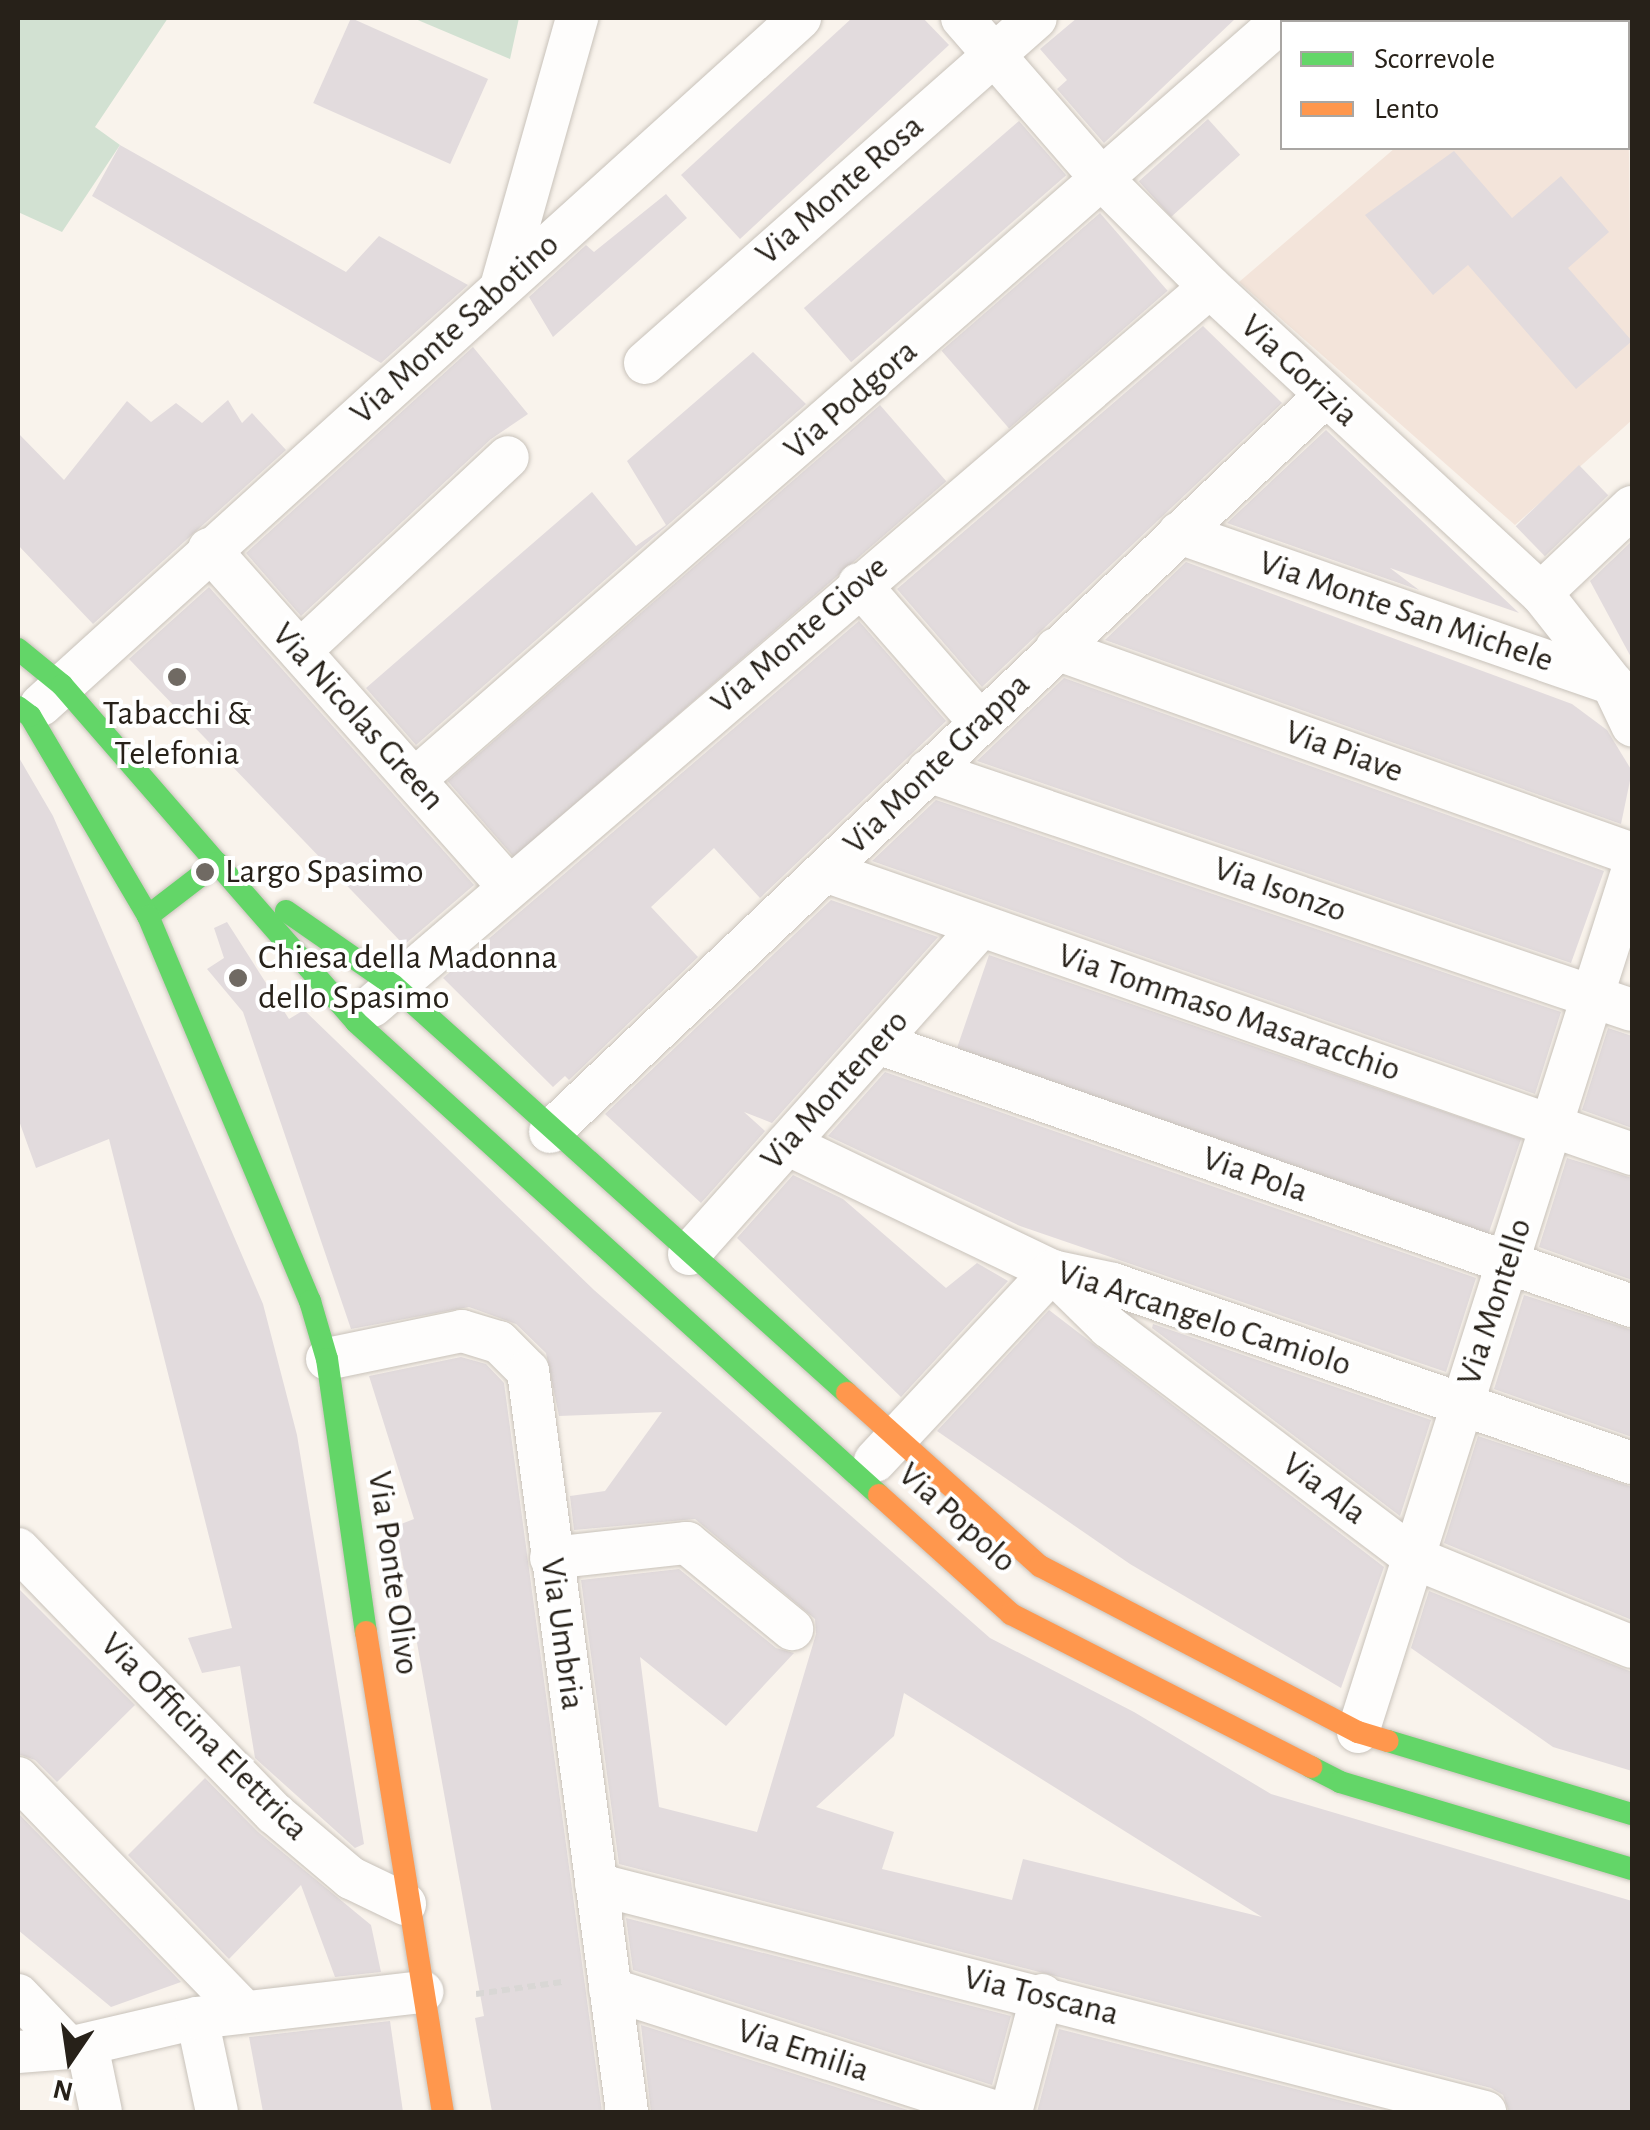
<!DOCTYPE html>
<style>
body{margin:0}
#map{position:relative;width:1650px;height:2130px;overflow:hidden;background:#f9f3ec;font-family:"Alegreya Sans",sans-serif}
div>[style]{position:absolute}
.education>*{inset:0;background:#f3e4da}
.green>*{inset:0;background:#d2e1d2}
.building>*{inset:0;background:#e2dbdd;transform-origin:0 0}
.path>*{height:6px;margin-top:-3px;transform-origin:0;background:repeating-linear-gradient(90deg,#d9d7d5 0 8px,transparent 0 13px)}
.roads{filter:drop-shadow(0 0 2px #c8c2ba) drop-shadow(0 0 2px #c8c2ba)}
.street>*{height:42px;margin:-21px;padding:0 21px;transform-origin:21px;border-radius:21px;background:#fefdfc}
.fast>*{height:22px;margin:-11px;padding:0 11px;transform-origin:11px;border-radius:11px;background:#63d668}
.slow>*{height:22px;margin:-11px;padding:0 11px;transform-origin:11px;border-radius:11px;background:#ff974d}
.dots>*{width:28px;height:28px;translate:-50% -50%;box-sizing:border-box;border:5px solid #fff;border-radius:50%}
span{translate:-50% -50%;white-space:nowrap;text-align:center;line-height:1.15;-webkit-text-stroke:8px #fff;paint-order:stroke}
.street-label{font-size:35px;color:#272119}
.poi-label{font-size:35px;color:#272119}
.left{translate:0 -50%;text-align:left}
.frame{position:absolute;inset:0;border:20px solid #272119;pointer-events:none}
.legend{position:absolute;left:1280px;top:20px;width:350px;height:130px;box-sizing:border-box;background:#fff;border:2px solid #a9a6a3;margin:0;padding:12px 18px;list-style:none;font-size:30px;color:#272119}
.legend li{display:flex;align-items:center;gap:20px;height:50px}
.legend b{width:50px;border:2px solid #a9a6a3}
.north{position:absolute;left:20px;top:2010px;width:100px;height:100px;-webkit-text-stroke:8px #fff;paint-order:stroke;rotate:193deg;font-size:28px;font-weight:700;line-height:40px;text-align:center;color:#272119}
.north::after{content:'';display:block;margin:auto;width:35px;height:45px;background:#272119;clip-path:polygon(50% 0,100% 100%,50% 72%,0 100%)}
</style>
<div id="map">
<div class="education">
<i style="clip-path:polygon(1628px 71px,1632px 420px,1515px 525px,1239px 282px,1395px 148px,1628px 148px)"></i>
</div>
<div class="green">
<i style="clip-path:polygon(18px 18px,168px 18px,95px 127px,120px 145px,62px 232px,18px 212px)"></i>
<i style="clip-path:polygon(413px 18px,519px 18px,510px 59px)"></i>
</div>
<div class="building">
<i style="left:351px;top:18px;width:150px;height:93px;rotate:24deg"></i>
<i style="clip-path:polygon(852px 18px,923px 18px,949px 45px,740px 239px,681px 175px)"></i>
<i style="clip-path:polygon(1077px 18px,1236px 18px,1104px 143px,1057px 89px,1067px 80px,1040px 49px)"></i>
<i style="left:1208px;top:119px;width:48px;height:93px;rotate:48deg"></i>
<i style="left:1019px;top:121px;width:72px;height:285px;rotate:49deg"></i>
<i style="clip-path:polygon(120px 145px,346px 272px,379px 236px,468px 285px,381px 363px,92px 196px)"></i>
<i style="clip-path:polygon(1454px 151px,1512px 218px,1561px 176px,1609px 232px,1568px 268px,1632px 341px,1576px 389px,1468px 265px,1433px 295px,1365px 215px)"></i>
<i style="clip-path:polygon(666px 194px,687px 218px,553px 337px,529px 297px,586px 245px,594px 252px)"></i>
<i style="left:1100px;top:213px;width:103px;height:210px;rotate:49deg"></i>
<i style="clip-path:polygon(1203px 326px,1282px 403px,982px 687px,897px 589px)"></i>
<i style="clip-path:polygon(473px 347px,528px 414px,491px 439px,301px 616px,246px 553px)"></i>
<i style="clip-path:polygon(753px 352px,806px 404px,416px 745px,366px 688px,592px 492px,636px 546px,666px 525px,627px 461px)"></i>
<i style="clip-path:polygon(228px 400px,242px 423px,252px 413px,286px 450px,93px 624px,18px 545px,18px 433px,64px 480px,127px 401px,151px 422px,176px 403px,202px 423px)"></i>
<i style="left:880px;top:405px;width:101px;height:573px;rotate:49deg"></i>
<i style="clip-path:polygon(1326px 430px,1519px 613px,1390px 568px,1419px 590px,1227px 523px)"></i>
<i style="left:1579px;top:465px;width:42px;height:88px;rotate:46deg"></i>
<i style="clip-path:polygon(1632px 541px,1632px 659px,1590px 581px)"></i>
<i style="clip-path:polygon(1186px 562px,1572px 704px,1607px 730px,1632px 771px,1621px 824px,1105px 640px)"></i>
<i style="clip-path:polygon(209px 587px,474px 885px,404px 945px,129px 659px)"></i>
<i style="clip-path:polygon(859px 621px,946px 721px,760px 898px,714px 848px,651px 907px,698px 957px,569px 1080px,565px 1076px,553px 1087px,443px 978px)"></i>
<i style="clip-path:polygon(1064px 678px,1604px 871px,1571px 963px,977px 761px)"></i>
<i style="clip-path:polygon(18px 756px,53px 816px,263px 1304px,297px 1435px,364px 1844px,355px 1848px,255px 1758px,240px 1666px,202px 1673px,188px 1638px,232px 1628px,109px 1139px,36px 1168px,18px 1118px)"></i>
<i style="clip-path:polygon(936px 800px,1561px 1012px,1535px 1094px,872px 861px)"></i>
<i style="clip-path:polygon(831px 900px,938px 937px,772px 1123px,744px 1112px,765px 1131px,701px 1203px,605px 1114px)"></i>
<i style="clip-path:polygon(evenodd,227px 922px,289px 1019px,304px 1010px,594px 1290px,990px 1638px,1134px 1712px,1271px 1794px,1632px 1901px,1632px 2112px,1509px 2112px,1503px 2095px,1491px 2088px,619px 1864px,581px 1580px,679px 1569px,776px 1648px,794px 1653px,726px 1726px,640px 1657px,659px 1807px,757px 1832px,816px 1634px,815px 1619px,695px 1519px,574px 1530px,570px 1496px,605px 1491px,662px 1412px,559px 1416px,546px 1353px,516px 1324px,469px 1307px,351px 1329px,243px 1012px,207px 969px,224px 958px,214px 928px,227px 922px,904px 1693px,1262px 1917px,1023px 1859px,1012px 1900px,882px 1869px,894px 1832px,816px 1807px,894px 1736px,904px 1693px)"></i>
<i style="left:989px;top:955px;width:563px;height:102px;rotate:19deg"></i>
<i style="clip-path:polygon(1608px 1028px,1632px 1036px,1632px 1128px,1582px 1110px)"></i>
<i style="clip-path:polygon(885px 1072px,1476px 1278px,1446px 1372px,1020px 1226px,828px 1136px)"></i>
<i style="clip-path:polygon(1567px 1158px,1632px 1178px,1632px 1280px,1539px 1247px)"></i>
<i style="clip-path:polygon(793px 1175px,843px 1199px,946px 1288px,977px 1263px,1008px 1281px,901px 1397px,737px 1238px)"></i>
<i style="clip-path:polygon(1524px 1295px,1632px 1330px,1632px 1437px,1494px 1389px)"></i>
<i style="clip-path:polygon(1049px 1310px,1384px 1567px,1341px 1688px,1130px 1564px,937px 1431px)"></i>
<i style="clip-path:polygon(1153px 1324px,1431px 1420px,1400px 1516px,1152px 1328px)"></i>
<i style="clip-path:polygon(461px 1357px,486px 1364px,504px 1383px,602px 2112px,492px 2112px,475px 2018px,484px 2016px,396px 1526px,414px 1519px,369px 1376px)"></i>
<i style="clip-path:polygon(1478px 1436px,1632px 1487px,1632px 1620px,1444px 1543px)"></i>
<i style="clip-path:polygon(18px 1588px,135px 1705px,57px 1782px,35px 1760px,18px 1754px)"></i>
<i style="clip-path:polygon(1429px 1591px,1632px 1672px,1632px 1771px,1553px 1747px,1411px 1648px)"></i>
<i style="clip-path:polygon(205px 1778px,258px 1832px,371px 1925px,381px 1972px,335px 1977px,301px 1885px,229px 1959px,128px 1855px)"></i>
<i style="clip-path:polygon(18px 1813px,181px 1982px,111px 2007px,18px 1930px)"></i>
<i style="clip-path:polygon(626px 1918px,1011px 2016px,992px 2085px,633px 1970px)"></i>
<i style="clip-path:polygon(390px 2021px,403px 2112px,263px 2112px,249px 2037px)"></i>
<i style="clip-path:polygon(641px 2025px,914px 2112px,651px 2112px)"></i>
<i style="clip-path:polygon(1059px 2029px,1386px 2112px,1037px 2112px)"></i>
</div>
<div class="path">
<i style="left:476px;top:1994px;width:87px;rotate:-7.9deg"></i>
</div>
<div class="roads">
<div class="street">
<i style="left:962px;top:18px;width:215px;rotate:49deg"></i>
<i style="left:1103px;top:180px;width:151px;rotate:45deg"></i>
<i style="left:1210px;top:287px;width:451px;rotate:42.8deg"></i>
<i style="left:1541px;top:593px;width:115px;rotate:51.7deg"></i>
<i style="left:1612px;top:683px;width:47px;rotate:64.5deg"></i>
<i style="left:501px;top:287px;width:280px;rotate:-74.2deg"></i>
<i style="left:645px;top:363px;width:521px;rotate:-41.42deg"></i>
<i style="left:1179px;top:533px;width:460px;rotate:19.2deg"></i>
<i style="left:209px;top:549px;width:451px;rotate:48.4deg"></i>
<i style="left:859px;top:584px;width:184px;rotate:48.8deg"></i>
<i style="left:1541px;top:593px;width:125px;rotate:-43.4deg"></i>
<i style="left:1056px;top:649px;width:611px;rotate:19.59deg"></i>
<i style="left:300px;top:651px;width:284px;rotate:-43deg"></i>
<i style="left:41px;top:705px;width:1024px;rotate:-42.15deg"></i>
<i style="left:928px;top:771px;width:743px;rotate:18.75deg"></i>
<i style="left:414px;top:780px;width:1157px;rotate:-41.18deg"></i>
<i style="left:825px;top:871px;width:855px;rotate:19.32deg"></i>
<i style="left:372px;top:1006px;width:1104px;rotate:-40.63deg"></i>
<i style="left:878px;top:1043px;width:799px;rotate:19.23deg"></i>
<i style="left:550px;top:1132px;width:1067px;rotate:-43.52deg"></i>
<i style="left:787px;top:1144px;width:294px;rotate:25.6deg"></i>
<i style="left:1052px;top:1271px;width:62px;rotate:12deg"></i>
<i style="left:1113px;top:1284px;width:549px;rotate:19.03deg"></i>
<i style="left:689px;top:1254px;width:439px;rotate:-48.3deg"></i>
<i style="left:1052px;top:1271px;width:80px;rotate:44.5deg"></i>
<i style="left:1109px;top:1327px;width:383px;rotate:37.1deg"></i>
<i style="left:1414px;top:1558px;width:235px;rotate:22.2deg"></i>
<i style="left:327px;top:1359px;width:138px;rotate:-11.7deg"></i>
<i style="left:462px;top:1331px;width:39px;rotate:17deg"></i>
<i style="left:499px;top:1342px;width:41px;rotate:45deg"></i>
<i style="left:528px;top:1371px;width:748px;rotate:82.39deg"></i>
<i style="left:875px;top:1461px;width:260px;rotate:-47deg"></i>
<i style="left:18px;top:1549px;width:368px;rotate:45.9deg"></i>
<i style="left:274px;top:1813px;width:101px;rotate:40.2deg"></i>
<i style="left:351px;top:1878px;width:60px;rotate:25.7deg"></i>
<i style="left:551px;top:1558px;width:137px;rotate:-6.3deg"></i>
<i style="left:687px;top:1543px;width:136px;rotate:39.3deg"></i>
<i style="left:1358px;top:1732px;width:903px;rotate:-72.33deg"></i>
<i style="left:18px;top:1778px;width:326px;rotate:45.9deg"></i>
<i style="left:596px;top:1884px;width:918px;rotate:14.38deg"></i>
<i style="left:610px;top:1989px;width:404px;rotate:17.7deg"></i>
<i style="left:18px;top:1995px;width:74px;rotate:46.1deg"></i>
<i style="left:197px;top:2018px;width:96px;rotate:78deg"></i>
<i style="left:87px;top:2045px;width:68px;rotate:78.2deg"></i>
<i style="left:18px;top:2052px;width:51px;rotate:-4.5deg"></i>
<i style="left:69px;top:2048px;width:131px;rotate:-13.2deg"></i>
<i style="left:197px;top:2018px;width:227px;rotate:-6.6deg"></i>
<i style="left:1011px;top:2112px;width:121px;rotate:-75.2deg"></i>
</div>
<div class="fast">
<i style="left:18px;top:649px;width:57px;rotate:39.3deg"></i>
<i style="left:62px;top:685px;width:236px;rotate:49deg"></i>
<i style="left:217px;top:863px;width:87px;rotate:142.5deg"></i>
<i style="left:148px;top:916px;width:232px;rotate:-120.5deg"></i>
<i style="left:30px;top:716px;width:15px;rotate:-143deg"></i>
<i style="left:217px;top:863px;width:211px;rotate:48.8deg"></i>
<i style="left:356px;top:1022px;width:705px;rotate:42.13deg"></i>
<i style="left:286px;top:911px;width:130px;rotate:34.7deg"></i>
<i style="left:393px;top:985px;width:610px;rotate:41.95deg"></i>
<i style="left:148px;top:916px;width:418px;rotate:67.2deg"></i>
<i style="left:310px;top:1301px;width:60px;rotate:73.7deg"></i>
<i style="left:327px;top:1359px;width:276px;rotate:81.9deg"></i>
<i style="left:1388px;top:1741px;width:255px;rotate:16.7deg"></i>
<i style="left:1311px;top:1767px;width:33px;rotate:27deg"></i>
<i style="left:1340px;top:1782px;width:305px;rotate:16.6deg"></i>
</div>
<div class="slow">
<i style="left:847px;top:1393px;width:259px;rotate:41.9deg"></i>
<i style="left:1040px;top:1566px;width:359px;rotate:27.6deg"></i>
<i style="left:1358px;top:1732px;width:31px;rotate:17deg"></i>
<i style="left:879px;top:1495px;width:178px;rotate:42deg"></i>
<i style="left:1011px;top:1614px;width:337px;rotate:27deg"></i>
<i style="left:366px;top:1632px;width:486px;rotate:80.9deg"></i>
</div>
</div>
<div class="dots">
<i style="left:177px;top:677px;background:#706a63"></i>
<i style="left:205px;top:872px;background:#706a63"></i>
<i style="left:238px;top:978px;background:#706a63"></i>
</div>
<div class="street-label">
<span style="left:840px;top:190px;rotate:-41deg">Via Monte Rosa</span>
<span style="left:455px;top:329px;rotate:-42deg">Via Monte Sabotino</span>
<span style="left:1299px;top:371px;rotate:43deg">Via Gorizia</span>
<span style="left:851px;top:400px;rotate:-41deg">Via Podgora</span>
<span style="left:1406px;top:612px;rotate:19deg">Via Monte San Michele</span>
<span style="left:800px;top:635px;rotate:-41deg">Via Monte Giove</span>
<span style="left:358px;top:717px;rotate:48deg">Via Nicolas Green</span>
<span style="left:1344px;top:752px;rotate:20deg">Via Piave</span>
<span style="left:937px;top:764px;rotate:-44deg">Via Monte Grappa</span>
<span style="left:1280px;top:890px;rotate:19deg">Via Isonzo</span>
<span style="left:1229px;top:1013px;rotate:19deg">Via Tommaso Masaracchio</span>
<span style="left:835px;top:1090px;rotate:-48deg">Via Montenero</span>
<span style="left:1255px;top:1175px;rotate:19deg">Via Pola</span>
<span style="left:1495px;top:1302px;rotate:-72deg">Via Montello</span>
<span style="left:1204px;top:1319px;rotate:18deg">Via Arcangelo Camiolo</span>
<span style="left:1324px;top:1489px;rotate:37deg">Via Ala</span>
<span style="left:957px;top:1518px;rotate:42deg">Via Popolo</span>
<span style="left:393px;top:1573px;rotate:82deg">Via Ponte Olivo</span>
<span style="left:562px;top:1634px;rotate:82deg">Via Umbria</span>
<span style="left:204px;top:1737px;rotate:45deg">Via Officina Elettrica</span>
<span style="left:1041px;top:1996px;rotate:14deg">Via Toscana</span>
<span style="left:803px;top:2051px;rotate:18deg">Via Emilia</span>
</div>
<div class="poi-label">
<span style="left:177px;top:734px">Tabacchi &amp;<br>Telefonia</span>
<span class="left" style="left:225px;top:872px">Largo Spasimo</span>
<span class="left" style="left:258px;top:978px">Chiesa della Madonna<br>dello Spasimo</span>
</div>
<div class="frame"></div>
<ul class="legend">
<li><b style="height:12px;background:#63d668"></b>Scorrevole</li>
<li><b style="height:12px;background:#ff974d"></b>Lento</li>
</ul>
<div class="north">N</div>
</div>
